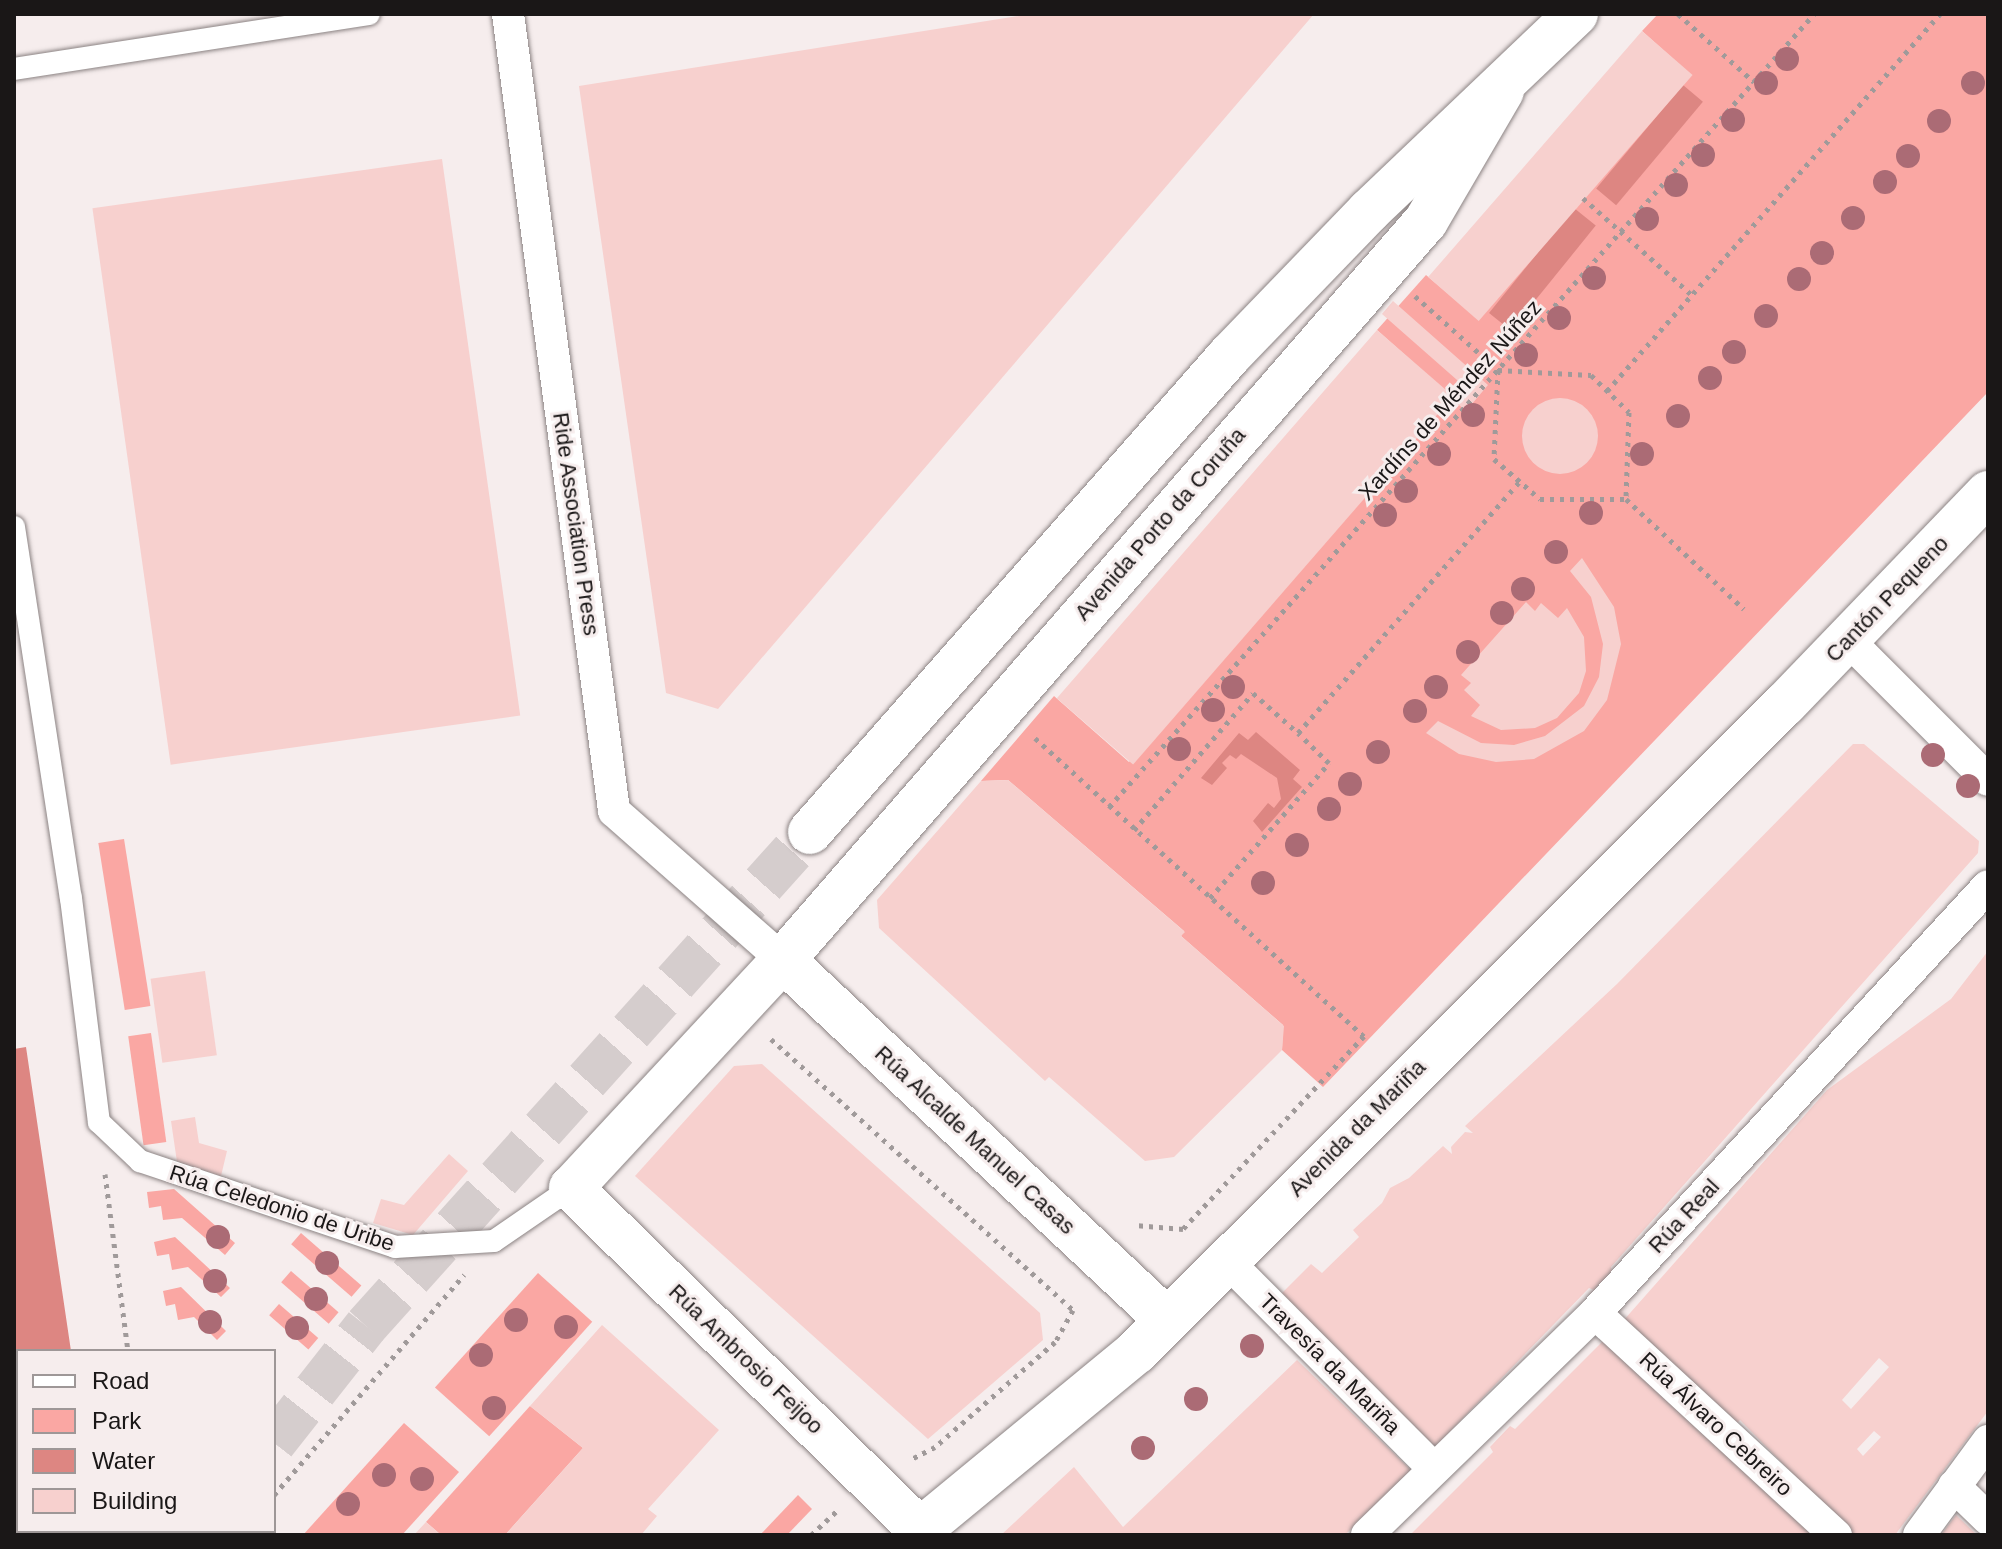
<!DOCTYPE html>
<meta charset="utf-8">
<style>
body{margin:0}
#map{position:relative;width:2002px;height:1549px;overflow:hidden;background:#f6eded;font-family:Helvetica,sans-serif}
div>[style]{position:absolute}
.green>*{inset:0;background:#faa7a3;transform-origin:0 0}
.water>*{inset:0;background:#dd8682;transform-origin:0 0}
.building>*{inset:0;background:#f7d0ce;transform-origin:0 0}
.round{border-radius:50%}
.secondary-tunnel>*{height:44px;margin-top:-22px;transform-origin:0;background:repeating-linear-gradient(90deg,#d5cdcd 0 44px,transparent 0 66px)}
.path>*{height:5px;margin-top:-2.5px;transform-origin:0;background:repeating-linear-gradient(90deg,#a09a9a 0 4px,transparent 0 10px)}
.roads{filter:drop-shadow(0 0 2px #8b8383) drop-shadow(0 0 2px #8b8383)}
.service>*{height:22px;margin:-11px;padding:0 11px;transform-origin:11px;border-radius:11px;background:#fff}
.pedestrian>*{height:32px;margin:-16px;padding:0 16px;transform-origin:16px;border-radius:16px;background:#fff}
.minor>*{height:44px;margin:-22px;padding:0 22px;transform-origin:22px;border-radius:22px;background:#fff}
.secondary>*{height:44px;margin:-22px;padding:0 22px;transform-origin:22px;border-radius:22px;background:#fff}
.trees>*{width:24px;height:24px;margin:-12px;border-radius:50%;background:#ab6b75}
span{translate:-50% -50%;white-space:nowrap;text-align:center;line-height:1.15;-webkit-text-stroke:6px #f6eded;paint-order:stroke}
.street-label{font-size:22px;color:#1a1717}
.frame{position:absolute;inset:0;border:16px solid #1a1717;pointer-events:none}
.legend{position:absolute;left:16px;top:1349px;width:260px;height:184px;box-sizing:border-box;background:#f6eded;border:2px solid #9e9797;margin:0;padding:10px 14px;list-style:none;font-size:24px;color:#1a1717}
.legend li{display:flex;align-items:center;gap:16px;height:40px}
.legend b{width:40px;border:2px solid #9e9797}
</style>
<div id="map">
<div class="green">
<i style="clip-path:polygon(1658px 14px,1988px 14px,1988px 392px,1323px 1087px,1282px 1050px,1283px 1025px,1181px 936px,1184px 931px,1008px 780px,981px 781px,1054px 696px,1129px 762px,1452px 397px,1377px 330px,1426px 275px,1477px 318px,1691px 75px,1642px 31px)"></i>
<i style="left:124px;top:839px;width:169px;height:26px;rotate:81deg"></i>
<i style="left:151px;top:1033px;width:110px;height:23px;rotate:82deg"></i>
<i style="clip-path:polygon(174px 1189px,235px 1243px,225px 1255px,182px 1218px,163px 1220px,161px 1206px,149px 1208px,147px 1192px)"></i>
<i style="left:301px;top:1233px;width:80px;height:15px;rotate:41deg"></i>
<i style="clip-path:polygon(175px 1237px,230px 1288px,221px 1297px,188px 1267px,172px 1270px,169px 1254px,157px 1256px,154px 1242px)"></i>
<i style="left:291px;top:1271px;width:63px;height:15px;rotate:41deg"></i>
<i style="left:538px;top:1273px;width:73px;height:154px;rotate:42deg"></i>
<i style="clip-path:polygon(181px 1287px,226px 1331px,217px 1340px,194px 1317px,178px 1320px,175px 1304px,166px 1306px,163px 1291px)"></i>
<i style="left:279px;top:1304px;width:52px;height:15px;rotate:41deg"></i>
<i style="clip-path:polygon(530px 1406px,583px 1448px,505px 1535px,441px 1535px,426px 1522px)"></i>
<i style="clip-path:polygon(404px 1423px,459px 1472px,402px 1535px,303px 1535px)"></i>
<i style="clip-path:polygon(798px 1495px,812px 1509px,787px 1535px,760px 1535px)"></i>
</div>
<div class="water">
<i style="left:1683px;top:85px;width:26px;height:135px;rotate:40deg"></i>
<i style="left:1574px;top:208px;width:28px;height:135px;rotate:39deg"></i>
<i style="clip-path:polygon(1256px 732px,1300px 770px,1293px 779px,1302px 787px,1262px 832px,1253px 821px,1268px 803px,1274px 808px,1281px 799px,1277px 778px,1241px 754px,1236px 759px,1230px 755px,1222px 763px,1227px 768px,1212px 785px,1201px 778px,1239px 733px,1248px 740px)"></i>
<i style="clip-path:polygon(26px 1047px,71px 1351px,18px 1351px,18px 1531px,98px 1535px,14px 1535px,14px 1049px)"></i>
</div>
<div class="building">
<i style="clip-path:polygon(1031px 14px,1314px 14px,718px 709px,666px 693px,579px 86px)"></i>
<i style="left:1642px;top:31px;width:67px;height:326px;rotate:41deg"></i>
<i style="left:442px;top:159px;width:562px;height:353px;rotate:82deg"></i>
<i style="clip-path:polygon(1393px 301px,1488px 385px,1466px 411px,1453px 400px,1465px 387px,1382px 314px)"></i>
<i style="left:1377px;top:330px;width:101px;height:488px;rotate:41deg"></i>
<i class="round" style="left:1522px;top:398px;width:76px;height:76px"></i>
<i style="clip-path:polygon(1582px 558px,1614px 607px,1621px 644px,1607px 700px,1584px 731px,1534px 759px,1496px 762px,1459px 754px,1426px 733px,1438px 721px,1481px 743px,1514px 745px,1545px 736px,1584px 706px,1599px 677px,1603px 644px,1591px 597px,1570px 571px)"></i>
<i style="clip-path:polygon(1526px 602px,1535px 611px,1541px 603px,1558px 618px,1567px 608px,1584px 637px,1586px 671px,1579px 693px,1557px 718px,1535px 728px,1501px 730px,1471px 716px,1480px 705px,1464px 690px,1471px 683px,1461px 675px)"></i>
<i style="clip-path:polygon(1853px 744px,1864px 744px,1979px 841px,1978px 853px,1611px 1267px,1612px 1271px,1594px 1290px,1589px 1288px,1435px 1447px,1281px 1294px,1311px 1264px,1322px 1273px,1359px 1237px,1353px 1230px,1382px 1203px,1390px 1188px,1409px 1178px,1443px 1146px,1452px 1154px,1451px 1147px,1465px 1132px,1473px 1133px,1465px 1126px,1617px 984px)"></i>
<i style="clip-path:polygon(1008px 780px,1185px 932px,1181px 936px,1284px 1026px,1282px 1050px,1174px 1157px,1145px 1161px,1049px 1077px,1045px 1081px,879px 928px,877px 900px,981px 781px)"></i>
<i style="clip-path:polygon(evenodd,1988px 951px,1988px 1411px,1895px 1535px,1853px 1535px,1740px 1420px,1733px 1427px,1623px 1321px,1827px 1090px,1951px 999px,1988px 951px,1879px 1358px,1889px 1367px,1851px 1409px,1842px 1400px,1879px 1358px,1988px 951px,1874px 1431px,1881px 1437px,1863px 1456px,1857px 1449px,1874px 1431px)"></i>
<i style="left:205px;top:971px;width:85px;height:55px;rotate:82deg"></i>
<i style="clip-path:polygon(762px 1064px,1040px 1313px,1043px 1340px,928px 1439px,635px 1176px,734px 1066px)"></i>
<i style="clip-path:polygon(195px 1117px,199px 1143px,227px 1151px,221px 1176px,177px 1162px,171px 1121px)"></i>
<i style="clip-path:polygon(449px 1154px,468px 1171px,413px 1235px,373px 1223px,381px 1199px,404px 1205px)"></i>
<i style="clip-path:polygon(602px 1325px,719px 1430px,648px 1509px,657px 1516px,641px 1535px,505px 1535px,583px 1448px,530px 1406px)"></i>
<i style="clip-path:polygon(1603px 1341px,1823px 1535px,1410px 1535px,1493px 1452px,1490px 1447px,1510px 1426px,1515px 1429px)"></i>
<i style="clip-path:polygon(1297px 1360px,1411px 1470px,1345px 1535px,1001px 1535px,1074px 1467px,1123px 1527px)"></i>
<i style="clip-path:polygon(1956px 1515px,1977px 1535px,1941px 1535px)"></i>
<i style="clip-path:polygon(426px 1522px,441px 1535px,414px 1535px)"></i>
</div>
<div class="secondary-tunnel">
<i style="left:274px;top:1443px;width:149px;rotate:-51.8deg"></i>
<i style="left:366px;top:1326px;width:664px;rotate:-48.05deg"></i>
<i style="left:217px;top:1535px;width:4px;rotate:-63deg"></i>
</div>
<div class="path">
<i style="left:1678px;top:14px;width:102px;rotate:41.8deg"></i>
<i style="left:1583px;top:198px;width:146px;rotate:41.7deg"></i>
<i style="left:1415px;top:296px;width:111px;rotate:41.7deg"></i>
<i style="left:1498px;top:370px;width:93px;rotate:3.1deg"></i>
<i style="left:1591px;top:375px;width:53px;rotate:44.2deg"></i>
<i style="left:1629px;top:412px;width:87px;rotate:92deg"></i>
<i style="left:1498px;top:370px;width:89px;rotate:92.6deg"></i>
<i style="left:1494px;top:459px;width:61px;rotate:41deg"></i>
<i style="left:1540px;top:499px;width:86px"></i>
<i style="left:1626px;top:499px;width:161px;rotate:43deg"></i>
<i style="left:1607px;top:391px;width:503px;rotate:-48.55deg"></i>
<i style="left:1035px;top:738px;width:444px;rotate:42.2deg"></i>
<i style="left:1364px;top:1036px;width:265px;rotate:133.2deg"></i>
<i style="left:1183px;top:1229px;width:48px;rotate:-175.2deg"></i>
<i style="left:1109px;top:807px;width:1061px;rotate:-48.36deg"></i>
<i style="left:1134px;top:830px;width:181px;rotate:-49deg"></i>
<i style="left:1253px;top:693px;width:60px;rotate:41.6deg"></i>
<i style="left:1210px;top:898px;width:180px;rotate:-48.6deg"></i>
<i style="left:1329px;top:763px;width:43px;rotate:-135.9deg"></i>
<i style="left:1298px;top:733px;width:334px;rotate:-48.6deg"></i>
<i style="left:771px;top:1039px;width:406px;rotate:41.9deg"></i>
<i style="left:1073px;top:1310px;width:37px;rotate:119deg"></i>
<i style="left:1055px;top:1342px;width:159px;rotate:138.8deg"></i>
<i style="left:935px;top:1447px;width:28px;rotate:153deg"></i>
<i style="left:105px;top:1174px;width:178px;rotate:82.6deg"></i>
<i style="left:274px;top:1495px;width:291px;rotate:-49.2deg"></i>
<i style="left:153px;top:1531px;width:4px;rotate:90deg"></i>
<i style="left:256px;top:1531px;width:6px;rotate:45deg"></i>
<i style="left:811px;top:1535px;width:35px;rotate:-43deg"></i>
</div>
<div class="roads">
<div class="service">
<i style="left:14px;top:69px;width:359px;rotate:-8.8deg"></i>
<i style="left:14px;top:527px;width:375px;rotate:81.3deg"></i>
<i style="left:71px;top:898px;width:226px;rotate:82.9deg"></i>
<i style="left:99px;top:1122px;width:57px;rotate:43.6deg"></i>
<i style="left:140px;top:1161px;width:269px;rotate:18.6deg"></i>
<i style="left:395px;top:1247px;width:99px;rotate:-3.5deg"></i>
<i style="left:494px;top:1241px;width:93px;rotate:-34.5deg"></i>
</div>
<div class="pedestrian">
<i style="left:508px;top:14px;width:804px;rotate:82.42deg"></i>
<i style="left:614px;top:811px;width:225px;rotate:41.4deg"></i>
<i style="left:1847px;top:639px;width:199px;rotate:45deg"></i>
<i style="left:1226px;top:1260px;width:293px;rotate:45.1deg"></i>
<i style="left:1595px;top:1313px;width:328px;rotate:42.7deg"></i>
<i style="left:1954px;top:1486px;width:47px;rotate:44.1deg"></i>
<i style="left:1367px;top:1535px;width:318px;rotate:-44.2deg"></i>
<i style="left:1595px;top:1313px;width:580px;rotate:-47.37deg"></i>
<i style="left:1919px;top:1535px;width:117px;rotate:-53.7deg"></i>
</div>
<div class="minor">
<i style="left:1502px;top:91px;width:151px;rotate:120.3deg"></i>
<i style="left:1426px;top:221px;width:980px;rotate:131.03deg"></i>
<i style="left:783px;top:960px;width:311px;rotate:132.9deg"></i>
<i style="left:571px;top:1188px;width:489px;rotate:44.4deg"></i>
<i style="left:920px;top:1530px;width:280px;rotate:-39.5deg"></i>
<i style="left:1136px;top:1352px;width:917px;rotate:-44.96deg"></i>
<i style="left:1785px;top:704px;width:293px;rotate:-46.1deg"></i>
<i style="left:783px;top:960px;width:526px;rotate:43.15deg"></i>
</div>
<div class="secondary">
<i style="left:810px;top:832px;width:636px;rotate:-48.64deg"></i>
<i style="left:1230px;top:355px;width:200px;rotate:-46deg"></i>
<i style="left:1369px;top:211px;width:286px;rotate:-43.6deg"></i>
</div>
</div>
<div class="trees">
<i style="left:1787px;top:59px"></i>
<i style="left:1766px;top:83px"></i>
<i style="left:1973px;top:83px"></i>
<i style="left:1733px;top:120px"></i>
<i style="left:1939px;top:121px"></i>
<i style="left:1703px;top:155px"></i>
<i style="left:1908px;top:156px"></i>
<i style="left:1885px;top:182px"></i>
<i style="left:1676px;top:185px"></i>
<i style="left:1853px;top:218px"></i>
<i style="left:1647px;top:219px"></i>
<i style="left:1822px;top:253px"></i>
<i style="left:1594px;top:278px"></i>
<i style="left:1799px;top:279px"></i>
<i style="left:1766px;top:316px"></i>
<i style="left:1559px;top:318px"></i>
<i style="left:1734px;top:352px"></i>
<i style="left:1526px;top:355px"></i>
<i style="left:1710px;top:378px"></i>
<i style="left:1473px;top:415px"></i>
<i style="left:1678px;top:416px"></i>
<i style="left:1439px;top:454px"></i>
<i style="left:1642px;top:454px"></i>
<i style="left:1406px;top:491px"></i>
<i style="left:1591px;top:513px"></i>
<i style="left:1385px;top:515px"></i>
<i style="left:1556px;top:552px"></i>
<i style="left:1523px;top:589px"></i>
<i style="left:1502px;top:613px"></i>
<i style="left:1468px;top:652px"></i>
<i style="left:1233px;top:687px"></i>
<i style="left:1436px;top:687px"></i>
<i style="left:1213px;top:710px"></i>
<i style="left:1415px;top:711px"></i>
<i style="left:1179px;top:749px"></i>
<i style="left:1378px;top:752px"></i>
<i style="left:1933px;top:755px"></i>
<i style="left:1350px;top:784px"></i>
<i style="left:1968px;top:786px"></i>
<i style="left:1329px;top:809px"></i>
<i style="left:1297px;top:845px"></i>
<i style="left:1263px;top:883px"></i>
<i style="left:218px;top:1237px"></i>
<i style="left:327px;top:1263px"></i>
<i style="left:215px;top:1281px"></i>
<i style="left:316px;top:1299px"></i>
<i style="left:516px;top:1320px"></i>
<i style="left:210px;top:1322px"></i>
<i style="left:566px;top:1327px"></i>
<i style="left:297px;top:1328px"></i>
<i style="left:1252px;top:1346px"></i>
<i style="left:481px;top:1355px"></i>
<i style="left:1196px;top:1399px"></i>
<i style="left:494px;top:1408px"></i>
<i style="left:1143px;top:1448px"></i>
<i style="left:384px;top:1475px"></i>
<i style="left:422px;top:1479px"></i>
<i style="left:348px;top:1504px"></i>
</div>
<div class="street-label">
<span style="left:1450px;top:400px;rotate:-48deg">Xardíns de Méndez Núñez</span>
<span style="left:576px;top:524px;rotate:82deg">Ride Association Press</span>
<span style="left:1160px;top:524px;rotate:-49deg">Avenida Porto da Coruña</span>
<span style="left:1887px;top:599px;rotate:-46deg">Cantón Pequeno</span>
<span style="left:1357px;top:1128px;rotate:-45deg">Avenida da Mariña</span>
<span style="left:975px;top:1140px;rotate:43deg">Rúa Alcalde Manuel Casas</span>
<span style="left:282px;top:1208px;rotate:18deg">Rúa Celedonio de Uribe</span>
<span style="left:1684px;top:1216px;rotate:-47deg">Rúa Real</span>
<span style="left:746px;top:1359px;rotate:44deg">Rúa Ambrosio Feijoo</span>
<span style="left:1330px;top:1364px;rotate:45deg">Travesía da Mariña</span>
<span style="left:1716px;top:1424px;rotate:43deg">Rúa Álvaro Cebreiro</span>
</div>
<div class="frame"></div>
<ul class="legend">
<li><b style="height:10px;background:#fff"></b>Road</li>
<li><b style="height:22px;background:#faa7a3"></b>Park</li>
<li><b style="height:22px;background:#dd8682"></b>Water</li>
<li><b style="height:22px;background:#f7d0ce"></b>Building</li>
</ul>
</div>
